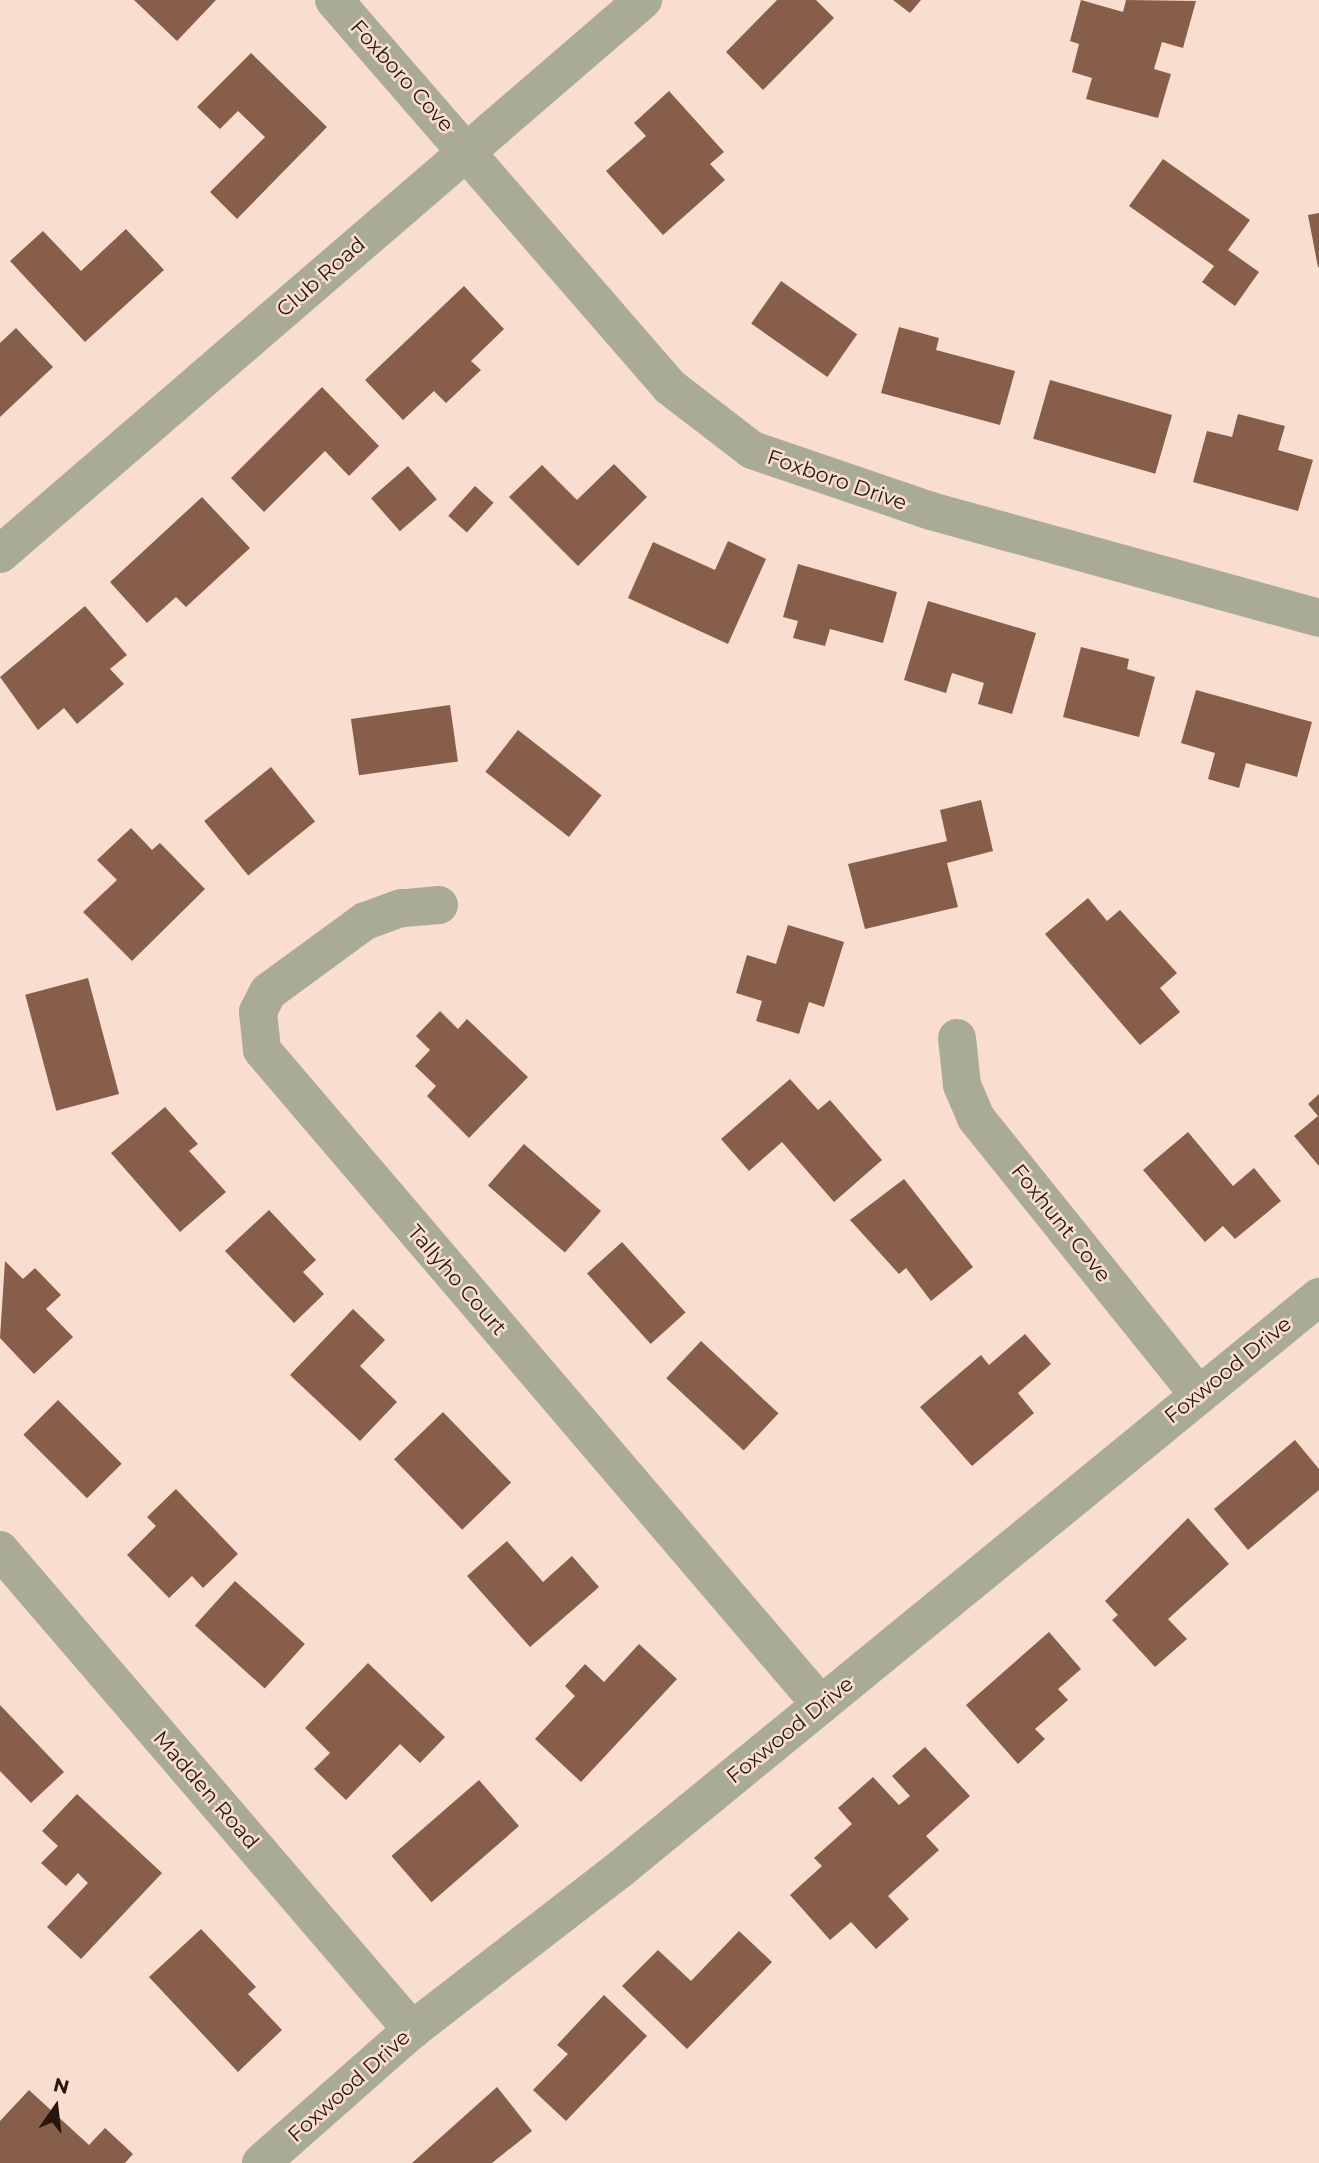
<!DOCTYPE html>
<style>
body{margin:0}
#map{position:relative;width:1319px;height:2163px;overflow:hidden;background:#f9ddcf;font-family:Montserrat,sans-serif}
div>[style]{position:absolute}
.building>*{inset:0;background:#865e4a;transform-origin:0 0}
.minor>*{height:38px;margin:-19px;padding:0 19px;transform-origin:19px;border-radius:19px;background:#aaab97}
span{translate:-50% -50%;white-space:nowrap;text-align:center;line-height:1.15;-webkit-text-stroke:5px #f9ddcf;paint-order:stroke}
.street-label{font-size:21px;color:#26160e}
.north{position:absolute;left:21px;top:2072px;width:70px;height:70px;-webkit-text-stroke:5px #f9ddcf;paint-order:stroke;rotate:14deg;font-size:19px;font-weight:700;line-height:28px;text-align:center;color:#26160e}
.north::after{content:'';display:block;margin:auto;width:24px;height:32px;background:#26160e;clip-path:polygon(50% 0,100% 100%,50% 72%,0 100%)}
</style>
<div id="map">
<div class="building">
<i style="clip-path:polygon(134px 0,216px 0,177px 41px)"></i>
<i style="clip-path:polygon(777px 0,816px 0,834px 18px,763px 90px,726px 52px)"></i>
<i style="clip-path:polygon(893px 0,921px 0,910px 13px)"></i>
<i style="clip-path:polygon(1081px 0,1123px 12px,1126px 0,1196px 1px,1183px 48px,1162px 42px,1154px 69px,1171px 74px,1158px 118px,1086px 99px,1092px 78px,1072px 72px,1079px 44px,1070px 41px)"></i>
<i style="clip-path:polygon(251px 53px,327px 127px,237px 219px,210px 192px,265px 137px,238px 111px,220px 129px,197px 107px)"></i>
<i style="clip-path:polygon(669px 91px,724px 152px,710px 164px,725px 180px,663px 235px,606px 171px,646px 136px,634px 123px)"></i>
<i style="clip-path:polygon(1163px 159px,1250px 220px,1228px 250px,1259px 272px,1235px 306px,1202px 282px,1214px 266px,1129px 206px)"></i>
<i style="clip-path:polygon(1319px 213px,1319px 267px,1318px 267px,1308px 215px)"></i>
<i style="clip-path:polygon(126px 229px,164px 270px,85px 342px,10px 261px,43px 231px,81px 271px)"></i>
<i style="left:781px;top:281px;width:93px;height:52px;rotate:35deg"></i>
<i style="clip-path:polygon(464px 286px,504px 329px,471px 361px,481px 370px,446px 403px,434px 391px,403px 420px,365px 380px)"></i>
<i style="clip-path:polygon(899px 327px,939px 338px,936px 350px,1015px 371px,1000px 425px,881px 393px)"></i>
<i style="clip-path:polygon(16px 328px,53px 367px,0 417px,0 343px)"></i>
<i style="left:1050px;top:380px;width:127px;height:61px;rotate:16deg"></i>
<i style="clip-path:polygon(322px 387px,379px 446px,349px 476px,325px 451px,264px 512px,231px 478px)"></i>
<i style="clip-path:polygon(1238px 414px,1285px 426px,1278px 450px,1313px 460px,1298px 511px,1193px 482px,1207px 431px,1232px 437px)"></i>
<i style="clip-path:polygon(614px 464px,647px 497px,578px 566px,509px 497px,542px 465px,577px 500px)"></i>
<i style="left:408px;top:466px;width:44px;height:49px;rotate:49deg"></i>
<i style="left:475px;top:486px;width:25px;height:40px;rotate:42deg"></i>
<i style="clip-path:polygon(202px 497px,250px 548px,186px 607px,176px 597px,147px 623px,110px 582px)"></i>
<i style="clip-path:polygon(728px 541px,766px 559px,728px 644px,628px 598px,653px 542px,715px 570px)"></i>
<i style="clip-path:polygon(798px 564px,897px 592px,883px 643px,830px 629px,825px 646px,793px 638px,798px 621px,783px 617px)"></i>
<i style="clip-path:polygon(928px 601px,1036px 633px,1012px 714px,978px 704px,984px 683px,952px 673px,946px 693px,904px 680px)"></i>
<i style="clip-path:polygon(85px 606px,127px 655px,110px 669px,124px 684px,77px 724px,64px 708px,38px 730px,0 677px)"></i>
<i style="clip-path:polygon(1081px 647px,1129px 659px,1127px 669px,1155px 677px,1139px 737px,1063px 717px)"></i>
<i style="clip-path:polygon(1196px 690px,1312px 722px,1297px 777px,1246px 763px,1239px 788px,1208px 779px,1215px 753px,1181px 743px)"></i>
<i style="left:450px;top:705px;width:57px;height:100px;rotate:82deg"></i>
<i style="left:518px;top:730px;width:106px;height:53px;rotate:38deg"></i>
<i style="left:271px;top:767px;width:70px;height:86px;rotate:51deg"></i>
<i style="clip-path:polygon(981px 800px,993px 851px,947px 863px,958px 907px,865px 929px,848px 864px,947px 841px,940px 810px)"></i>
<i style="clip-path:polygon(131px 828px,152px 850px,160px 843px,205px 889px,132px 961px,83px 912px,117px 880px,97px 860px)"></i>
<i style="clip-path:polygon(1088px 898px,1107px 921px,1120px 910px,1177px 973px,1160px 988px,1180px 1012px,1140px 1045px,1045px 934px)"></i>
<i style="clip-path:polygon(788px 925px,844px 942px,824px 1007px,809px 1002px,799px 1034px,756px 1021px,762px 1001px,736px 993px,747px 955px,776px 964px)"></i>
<i style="left:88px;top:978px;width:120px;height:65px;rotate:75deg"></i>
<i style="clip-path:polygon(440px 1011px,458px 1029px,467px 1019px,528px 1077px,469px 1138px,427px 1096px,436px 1086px,415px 1066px,430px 1050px,416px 1036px)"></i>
<i style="clip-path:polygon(790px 1079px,818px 1110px,830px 1100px,882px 1160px,834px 1202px,782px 1142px,749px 1171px,721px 1139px)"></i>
<i style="clip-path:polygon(1319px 1094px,1319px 1166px,1294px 1136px,1318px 1116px,1308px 1104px)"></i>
<i style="clip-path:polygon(165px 1107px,198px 1144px,189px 1151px,226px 1192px,180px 1232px,111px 1153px)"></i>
<i style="clip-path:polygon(1188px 1132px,1233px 1186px,1254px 1168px,1281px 1201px,1235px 1239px,1223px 1226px,1205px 1242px,1143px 1170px)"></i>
<i style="left:524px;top:1144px;width:102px;height:55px;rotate:41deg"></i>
<i style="clip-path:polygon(904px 1179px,973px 1267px,931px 1301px,906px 1268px,899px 1274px,850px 1220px)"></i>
<i style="clip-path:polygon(269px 1210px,316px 1260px,303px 1272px,324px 1294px,294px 1323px,225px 1251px)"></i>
<i style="left:622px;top:1242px;width:95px;height:47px;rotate:48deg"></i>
<i style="clip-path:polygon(5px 1261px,23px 1279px,35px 1268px,61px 1295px,46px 1309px,73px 1337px,34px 1374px,0 1338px)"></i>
<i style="clip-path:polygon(353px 1309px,385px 1340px,360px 1366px,397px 1402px,360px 1441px,290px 1375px)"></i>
<i style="clip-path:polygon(1025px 1334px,1051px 1364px,1018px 1393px,1034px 1413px,972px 1466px,920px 1407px,981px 1355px,989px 1365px)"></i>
<i style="left:701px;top:1341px;width:106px;height:51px;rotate:43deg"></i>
<i style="left:58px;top:1400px;width:90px;height:49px;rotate:45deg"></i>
<i style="left:443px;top:1412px;width:98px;height:68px;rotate:46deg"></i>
<i style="clip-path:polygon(1295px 1440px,1319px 1469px,1319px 1490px,1248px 1550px,1214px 1509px)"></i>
<i style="clip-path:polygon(176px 1489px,238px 1554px,203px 1588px,192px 1576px,169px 1598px,127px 1555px,156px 1526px,147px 1517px)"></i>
<i style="clip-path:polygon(1188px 1518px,1229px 1564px,1168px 1619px,1187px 1639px,1155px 1667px,1112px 1620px,1118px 1615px,1105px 1601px)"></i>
<i style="clip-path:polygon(507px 1541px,543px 1582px,572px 1556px,599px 1587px,530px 1647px,467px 1576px)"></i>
<i style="left:235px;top:1581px;width:94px;height:60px;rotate:42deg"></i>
<i style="clip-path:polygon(1049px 1632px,1081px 1669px,1058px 1689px,1068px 1700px,1035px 1729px,1045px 1739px,1018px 1764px,966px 1705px)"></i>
<i style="clip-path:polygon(639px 1644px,677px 1679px,581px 1782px,535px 1739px,575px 1696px,565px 1686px,585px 1664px,604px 1682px)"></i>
<i style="clip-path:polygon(368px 1663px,445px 1737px,420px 1763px,400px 1744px,346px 1800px,314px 1769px,330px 1753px,305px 1728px)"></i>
<i style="clip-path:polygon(0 1705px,64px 1772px,31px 1803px,0 1771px)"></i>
<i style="clip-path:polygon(925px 1747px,970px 1796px,926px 1836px,939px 1850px,888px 1896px,909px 1919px,876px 1949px,851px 1922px,830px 1940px,790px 1895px,822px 1866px,814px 1858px,852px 1824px,838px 1808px,873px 1777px,899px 1805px,910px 1796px,892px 1776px)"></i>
<i style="left:479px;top:1780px;width:61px;height:116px;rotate:49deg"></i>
<i style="clip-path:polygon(77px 1794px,162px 1873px,81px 1959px,47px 1927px,88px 1883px,78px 1873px,66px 1886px,41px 1863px,58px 1846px,42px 1831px)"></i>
<i style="clip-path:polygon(201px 1929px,256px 1987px,248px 1994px,282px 2030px,238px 2072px,149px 1977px)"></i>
<i style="clip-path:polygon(739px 1931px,772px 1962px,687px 2049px,622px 1986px,658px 1950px,691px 1981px)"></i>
<i style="clip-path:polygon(604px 1995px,647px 2036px,566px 2121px,533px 2090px,568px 2054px,557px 2045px)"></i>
<i style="clip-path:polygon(497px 2087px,532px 2131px,492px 2163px,412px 2163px)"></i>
<i style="clip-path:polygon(29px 2090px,89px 2145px,105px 2128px,133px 2154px,125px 2163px,0 2163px,0 2121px)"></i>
</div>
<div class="minor">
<i style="left:334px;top:0;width:513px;rotate:49.03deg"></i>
<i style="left:670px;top:387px;width:103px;rotate:37.5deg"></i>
<i style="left:752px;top:450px;width:189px;rotate:18.8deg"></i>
<i style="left:931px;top:511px;width:402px;rotate:15.4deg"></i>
<i style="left:0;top:554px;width:849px;rotate:-40.75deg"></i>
<i style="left:439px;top:905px;width:38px;rotate:175deg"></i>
<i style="left:401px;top:908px;width:38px;rotate:160deg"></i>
<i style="left:365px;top:921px;width:120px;rotate:143.8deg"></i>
<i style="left:268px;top:992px;width:22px;rotate:117deg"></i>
<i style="left:258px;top:1012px;width:38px;rotate:84deg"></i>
<i style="left:262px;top:1050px;width:861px;rotate:49.52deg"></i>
<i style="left:957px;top:1038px;width:47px;rotate:83.9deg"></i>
<i style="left:962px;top:1085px;width:36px;rotate:67deg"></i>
<i style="left:976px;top:1118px;width:354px;rotate:51.2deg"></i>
<i style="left:0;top:1550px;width:633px;rotate:49.36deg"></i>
<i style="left:261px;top:2163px;width:201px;rotate:-41.4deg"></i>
<i style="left:412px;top:2030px;width:262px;rotate:-37.7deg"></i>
<i style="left:619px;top:1870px;width:905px;rotate:-39.3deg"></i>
</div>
<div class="street-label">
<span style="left:402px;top:76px;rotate:48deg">Foxboro Cove</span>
<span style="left:321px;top:277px;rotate:-41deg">Club Road</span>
<span style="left:837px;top:480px;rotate:19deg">Foxboro Drive</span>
<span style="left:1061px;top:1223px;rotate:51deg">Foxhunt Cove</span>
<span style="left:457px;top:1280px;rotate:49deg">Tallyho Court</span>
<span style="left:1228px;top:1370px;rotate:-39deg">Foxwood Drive</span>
<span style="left:790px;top:1730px;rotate:-39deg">Foxwood Drive</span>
<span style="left:206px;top:1790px;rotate:49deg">Madden Road</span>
<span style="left:349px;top:2086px;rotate:-42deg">Foxwood Drive</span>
</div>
<div class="north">N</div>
</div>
